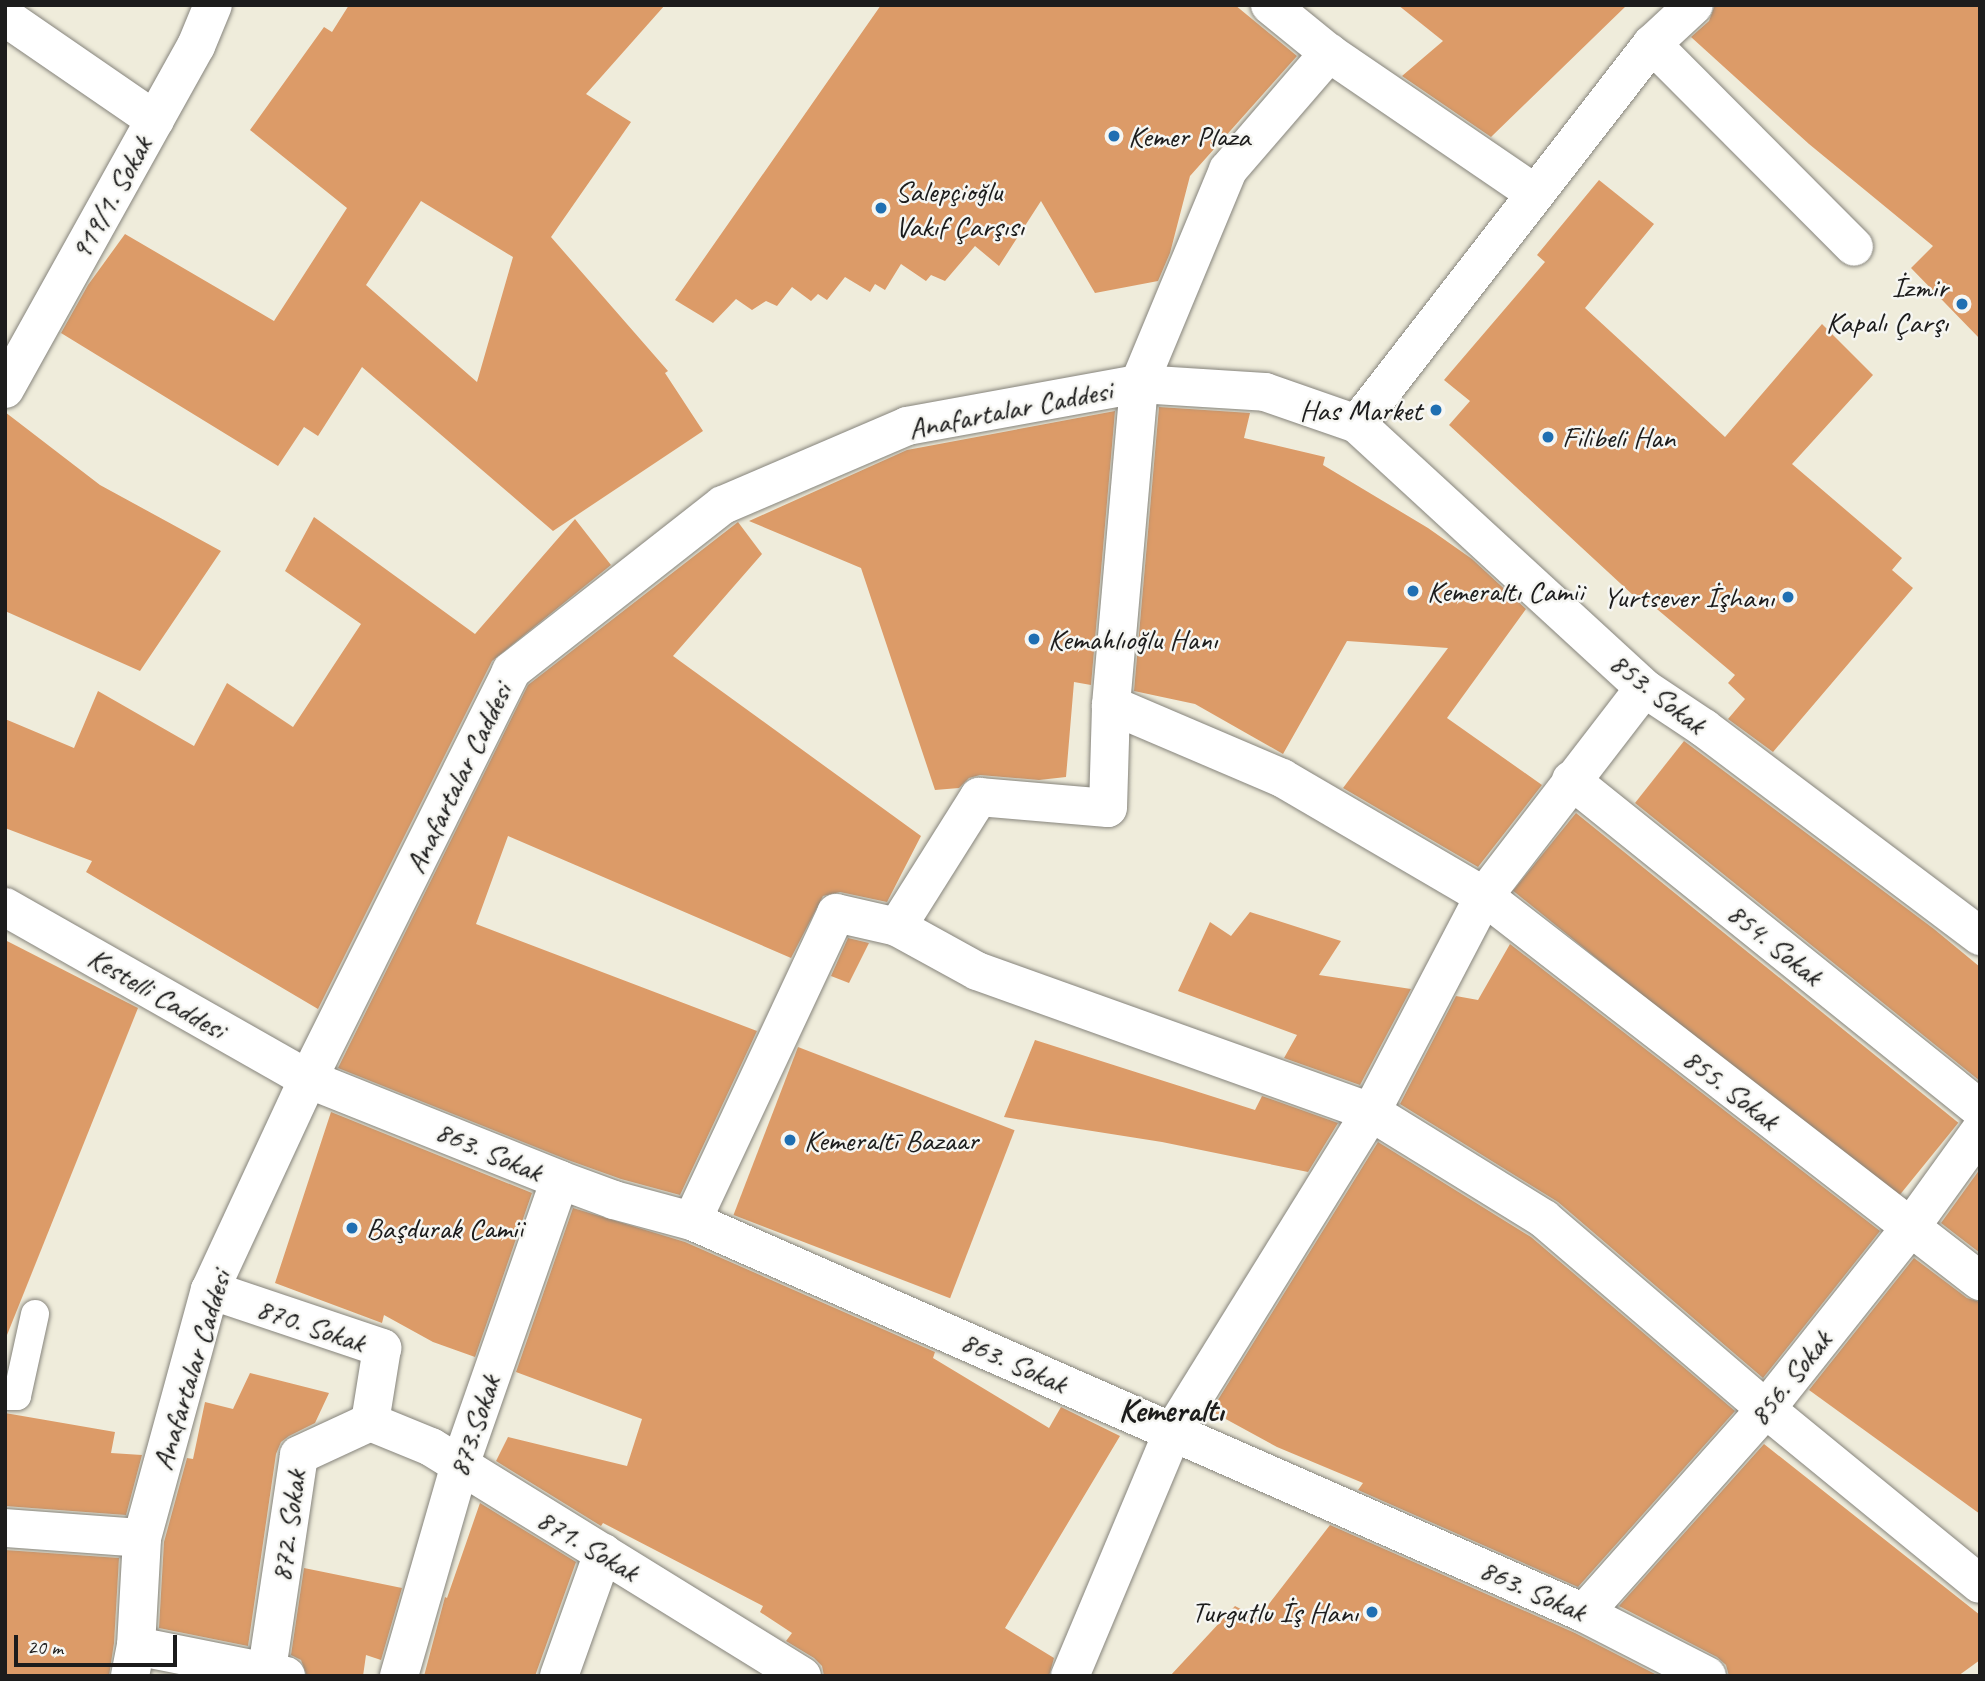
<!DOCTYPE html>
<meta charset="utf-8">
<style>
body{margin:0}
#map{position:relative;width:1985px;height:1681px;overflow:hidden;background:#efecdb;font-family:Caveat,sans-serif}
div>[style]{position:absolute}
.building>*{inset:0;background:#dc9b68;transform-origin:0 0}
.roads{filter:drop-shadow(0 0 2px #86847c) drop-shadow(0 0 2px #86847c)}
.service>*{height:28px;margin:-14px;padding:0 14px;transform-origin:14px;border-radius:14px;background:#fff}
.pedestrian>*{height:38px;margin:-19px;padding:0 19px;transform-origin:19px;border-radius:19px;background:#fff}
.minor>*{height:38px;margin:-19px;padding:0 19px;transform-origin:19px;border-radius:19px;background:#fff}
.dots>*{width:19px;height:19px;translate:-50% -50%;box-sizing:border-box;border:4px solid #f6f6f2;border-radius:50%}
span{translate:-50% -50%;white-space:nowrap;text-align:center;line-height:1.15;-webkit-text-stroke:5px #f6f6f2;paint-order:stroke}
.poi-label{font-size:30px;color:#1c1c1c}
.left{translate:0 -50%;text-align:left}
.right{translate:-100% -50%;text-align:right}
.street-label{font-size:30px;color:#1c1c1c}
.quarter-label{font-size:33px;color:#1c1c1c;font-weight:700}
.frame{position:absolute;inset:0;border:7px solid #1c1c1c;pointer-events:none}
.scale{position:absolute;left:14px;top:1635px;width:163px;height:32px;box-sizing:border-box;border:4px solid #1c1c1c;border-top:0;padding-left:9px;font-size:21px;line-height:24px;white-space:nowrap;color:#1c1c1c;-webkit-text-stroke:5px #f6f6f2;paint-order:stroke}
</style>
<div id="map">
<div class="building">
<i style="clip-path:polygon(evenodd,349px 5px,665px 5px,586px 94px,631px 122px,551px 237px,668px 371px,665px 373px,703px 431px,553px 531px,362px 367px,318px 436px,304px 427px,278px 466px,61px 333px,88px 285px,125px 234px,274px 321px,347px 208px,250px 130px,324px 27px,332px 32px,349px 5px,421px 201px,513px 257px,477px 382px,366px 285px,421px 201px)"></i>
<i style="clip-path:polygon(881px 5px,1235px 5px,1297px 56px,1190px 176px,1170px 253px,1158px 281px,1095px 293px,1041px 201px,999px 266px,975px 246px,945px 281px,931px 275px,926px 281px,901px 264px,885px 290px,875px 284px,870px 292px,845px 277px,827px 300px,818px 294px,811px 301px,792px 287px,777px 306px,766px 301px,752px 310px,736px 299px,713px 323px,675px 300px)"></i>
<i style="clip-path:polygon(1398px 5px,1627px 5px,1491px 137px,1402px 76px,1443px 41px)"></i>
<i style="clip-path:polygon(1715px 5px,1980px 5px,1980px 339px,1911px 268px,1933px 246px,1809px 144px,1691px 37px,1709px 21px)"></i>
<i style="clip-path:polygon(1599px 180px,1654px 224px,1585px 308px,1725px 437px,1822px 324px,1873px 375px,1792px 464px,1902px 558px,1892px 570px,1913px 588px,1773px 752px,1728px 719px,1745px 699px,1728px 683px,1735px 675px,1651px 604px,1647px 608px,1449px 425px,1470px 401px,1444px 380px,1545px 262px,1537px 255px)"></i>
<i style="clip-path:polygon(1159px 407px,1250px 413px,1244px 438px,1325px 457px,1323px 465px,1428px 528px,1472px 559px,1526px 609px,1447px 718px,1542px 785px,1478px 867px,1343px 788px,1448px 648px,1347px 641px,1283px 754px,1195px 704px,1134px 691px)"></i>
<i style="clip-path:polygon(1115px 411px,1091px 685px,1074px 682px,1066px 777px,1039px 780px,980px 775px,969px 778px,959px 788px,935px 790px,861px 568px,749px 521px,907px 450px)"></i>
<i style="clip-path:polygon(5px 412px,100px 485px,221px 551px,140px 671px,5px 611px)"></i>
<i style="clip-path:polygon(314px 517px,475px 634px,575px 519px,611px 565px,492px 661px,318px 1009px,86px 872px,92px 861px,5px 828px,5px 719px,74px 748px,98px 691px,194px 746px,227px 683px,293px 727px,361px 624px,285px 571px)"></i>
<i style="clip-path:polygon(738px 522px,762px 554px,673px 656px,921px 836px,887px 902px,840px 892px,823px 896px,791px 958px,508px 836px,476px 924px,757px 1031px,680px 1195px,621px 1179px,568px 1160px,338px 1068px,528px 685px)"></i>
<i style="clip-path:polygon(1684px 741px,1934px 929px,1980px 967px,1980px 1081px,1635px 803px)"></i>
<i style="left:1576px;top:813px;width:492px;height:100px;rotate:39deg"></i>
<i style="clip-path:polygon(1250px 912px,1341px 941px,1319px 975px,1411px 989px,1360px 1085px,1284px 1058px,1297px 1035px,1178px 991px,1210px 922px,1231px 936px)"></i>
<i style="clip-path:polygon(848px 938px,869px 943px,849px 983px,831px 976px)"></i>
<i style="clip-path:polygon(5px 940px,138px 1008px,7px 1335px,5px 1334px)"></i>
<i style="clip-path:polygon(1510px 944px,1880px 1231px,1763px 1378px,1558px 1202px,1400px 1104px,1456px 996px,1478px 1000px)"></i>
<i style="clip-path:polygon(1035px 1040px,1255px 1110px,1262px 1096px,1338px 1123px,1308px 1172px,1162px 1142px,1004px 1117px)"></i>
<i style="left:798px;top:1047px;width:232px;height:180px;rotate:21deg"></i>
<i style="clip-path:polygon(331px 1112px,532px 1193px,475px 1357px,433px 1342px,384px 1315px,382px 1323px,275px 1283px)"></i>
<i style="clip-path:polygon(1378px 1142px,1531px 1237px,1735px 1411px,1578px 1587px,1358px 1490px,1363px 1483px,1277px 1447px,1211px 1411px)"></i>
<i style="clip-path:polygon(1980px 1169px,1980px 1253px,1941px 1223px)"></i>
<i style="clip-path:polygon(573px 1208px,685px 1242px,935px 1352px,933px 1358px,1049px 1428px,1061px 1407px,1120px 1436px,1005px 1628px,1054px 1658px,1049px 1676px,824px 1676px,822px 1666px,814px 1658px,786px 1641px,792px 1633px,760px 1612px,763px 1606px,603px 1523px,601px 1526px,496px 1461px,508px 1437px,627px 1466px,642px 1419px,516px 1372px)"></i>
<i style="clip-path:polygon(1914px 1258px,1967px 1298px,1980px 1302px,1980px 1514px,1809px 1390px)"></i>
<i style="clip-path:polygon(250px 1373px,329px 1393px,315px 1423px,289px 1436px,281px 1442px,276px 1454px,248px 1646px,159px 1628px,164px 1542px,187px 1458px,193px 1459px,205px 1402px,233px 1409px)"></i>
<i style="clip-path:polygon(5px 1413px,115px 1432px,111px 1453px,142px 1455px,126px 1515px,5px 1506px)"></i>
<i style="clip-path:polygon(1764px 1444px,1980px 1615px,1980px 1660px,1958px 1676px,1729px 1676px,1726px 1665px,1717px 1657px,1619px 1606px)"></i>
<i style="clip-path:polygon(480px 1503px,576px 1562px,535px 1676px,424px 1676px,445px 1597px,447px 1598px)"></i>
<i style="clip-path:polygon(1330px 1525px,1575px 1633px,1659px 1676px,1170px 1676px,1235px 1606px,1258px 1618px)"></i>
<i style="clip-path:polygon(5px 1550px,119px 1558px,114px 1643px,109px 1676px,5px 1676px)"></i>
<i style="clip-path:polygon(304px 1568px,402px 1588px,381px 1660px,366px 1655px,363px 1676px,307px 1676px,301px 1660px,291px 1655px)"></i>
</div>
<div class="roads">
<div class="service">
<i style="left:5px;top:1396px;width:12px"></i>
<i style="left:17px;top:1396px;width:84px;rotate:-77.6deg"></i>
</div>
<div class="pedestrian">
<i style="left:1652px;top:44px;width:286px;rotate:45.1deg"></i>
<i style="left:1357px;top:424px;width:481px;rotate:-52.2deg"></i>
<i style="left:1652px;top:44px;width:57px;rotate:-42.9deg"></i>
<i style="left:1484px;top:896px;width:628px;rotate:37.82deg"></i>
<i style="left:5px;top:907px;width:348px;rotate:29.6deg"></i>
<i style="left:692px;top:1221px;width:340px;rotate:-64.9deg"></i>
<i style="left:836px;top:913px;width:63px;rotate:12.9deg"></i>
<i style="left:897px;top:927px;width:91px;rotate:28.8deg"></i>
<i style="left:977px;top:971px;width:418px;rotate:19.7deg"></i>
</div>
<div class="minor">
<i style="left:1270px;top:5px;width:76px;rotate:39.1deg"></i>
<i style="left:1329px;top:53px;width:248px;rotate:34.3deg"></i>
<i style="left:5px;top:17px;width:182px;rotate:34.5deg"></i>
<i style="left:5px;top:389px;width:393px;rotate:-60.9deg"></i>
<i style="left:196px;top:46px;width:44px;rotate:-67.5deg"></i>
<i style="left:1111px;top:705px;width:186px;rotate:23.1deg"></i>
<i style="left:1282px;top:778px;width:234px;rotate:30.3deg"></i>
<i style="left:1571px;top:780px;width:525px;rotate:38.81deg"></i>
<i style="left:897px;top:927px;width:154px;rotate:-57.8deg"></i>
<i style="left:979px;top:797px;width:129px;rotate:4.9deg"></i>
<i style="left:1108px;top:808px;width:103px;rotate:-88.3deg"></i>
<i style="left:1111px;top:705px;width:322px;rotate:-85deg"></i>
<i style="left:1139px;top:384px;width:232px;rotate:-67.4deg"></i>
<i style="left:1228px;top:170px;width:155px;rotate:-49.2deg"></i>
<i style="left:308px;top:1079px;width:271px;rotate:21.8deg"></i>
<i style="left:560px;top:1180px;width:58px;rotate:20.3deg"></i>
<i style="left:614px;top:1200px;width:81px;rotate:15.1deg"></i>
<i style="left:692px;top:1221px;width:974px;rotate:23.72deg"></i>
<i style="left:1584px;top:1613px;width:138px;rotate:27.1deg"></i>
<i style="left:1371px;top:1112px;width:203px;rotate:31.7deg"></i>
<i style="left:1544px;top:1219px;width:292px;rotate:40.6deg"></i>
<i style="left:1766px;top:1409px;width:276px;rotate:39.3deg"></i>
<i style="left:210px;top:1290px;width:182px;rotate:18.6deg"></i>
<i style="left:382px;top:1348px;width:75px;rotate:99.2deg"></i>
<i style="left:370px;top:1422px;width:66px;rotate:22.3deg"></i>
<i style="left:431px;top:1447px;width:436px;rotate:31.7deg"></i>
<i style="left:5px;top:1528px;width:137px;rotate:4.2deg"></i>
<i style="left:1584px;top:1613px;width:273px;rotate:-48.3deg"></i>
<i style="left:1766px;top:1409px;width:231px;rotate:-51.5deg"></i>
<i style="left:1910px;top:1228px;width:120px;rotate:-54.2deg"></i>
<i style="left:136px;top:1646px;width:153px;rotate:11.3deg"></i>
<i style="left:130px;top:1676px;width:31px;rotate:-79deg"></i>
<i style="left:136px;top:1646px;width:108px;rotate:-86.8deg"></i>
<i style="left:142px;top:1538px;width:257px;rotate:-74.7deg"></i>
<i style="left:210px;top:1290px;width:233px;rotate:-65.1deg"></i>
<i style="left:308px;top:1079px;width:456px;rotate:-63.5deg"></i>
<i style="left:511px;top:671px;width:269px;rotate:-38.1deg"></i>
<i style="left:723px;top:505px;width:200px;rotate:-23.2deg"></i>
<i style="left:907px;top:426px;width:236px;rotate:-10.3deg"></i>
<i style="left:1139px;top:384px;width:126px;rotate:3.6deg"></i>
<i style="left:1265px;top:392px;width:97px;rotate:19.2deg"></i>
<i style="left:1357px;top:424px;width:390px;rotate:42.6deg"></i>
<i style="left:1644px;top:688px;width:72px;rotate:33.7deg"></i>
<i style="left:1704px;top:728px;width:346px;rotate:37deg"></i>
<i style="left:266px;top:1676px;width:223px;rotate:-81.5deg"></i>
<i style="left:299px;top:1455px;width:78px;rotate:-24.9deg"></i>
<i style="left:399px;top:1676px;width:220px;rotate:-73.9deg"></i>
<i style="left:460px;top:1465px;width:302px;rotate:-70.7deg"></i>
<i style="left:559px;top:1676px;width:131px;rotate:-70.3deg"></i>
<i style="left:1070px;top:1676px;width:266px;rotate:-67.2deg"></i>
<i style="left:1173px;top:1431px;width:375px;rotate:-58.2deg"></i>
<i style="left:1371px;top:1112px;width:244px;rotate:-62.4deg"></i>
<i style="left:1484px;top:896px;width:262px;rotate:-52.4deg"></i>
</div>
</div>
<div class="dots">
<i style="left:1114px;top:136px;background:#1f6fb2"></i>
<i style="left:881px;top:208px;background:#1f6fb2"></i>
<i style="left:1962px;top:304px;background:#1f6fb2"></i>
<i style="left:1436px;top:410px;background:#1f6fb2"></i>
<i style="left:1548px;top:437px;background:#1f6fb2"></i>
<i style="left:1413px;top:591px;background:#1f6fb2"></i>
<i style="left:1788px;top:597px;background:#1f6fb2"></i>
<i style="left:1034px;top:639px;background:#1f6fb2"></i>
<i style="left:790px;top:1140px;background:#1f6fb2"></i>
<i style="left:352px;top:1228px;background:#1f6fb2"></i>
<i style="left:1372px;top:1612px;background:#1f6fb2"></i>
</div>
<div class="poi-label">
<span class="left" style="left:1128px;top:136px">Kemer Plaza</span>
<span class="left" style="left:895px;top:208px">Salepçioğlu<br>Vakıf Çarşısı</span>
<span class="right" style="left:1948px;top:304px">İzmir<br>Kapalı Çarşı</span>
<span class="right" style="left:1422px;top:410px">Has Market</span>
<span class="left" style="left:1562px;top:437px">Filibeli Han</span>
<span class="left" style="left:1427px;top:591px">Kemeraltı Camii</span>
<span class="right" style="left:1774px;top:597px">Yurtsever İşhanı</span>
<span class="left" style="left:1048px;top:639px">Kemahlıoğlu Hanı</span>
<span class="left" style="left:804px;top:1140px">Kemeraltī Bazaar</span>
<span class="left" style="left:366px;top:1228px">Başdurak Camii</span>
<span class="right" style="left:1358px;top:1612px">Turgutlu İş Hanı</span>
</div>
<div class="street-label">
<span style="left:111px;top:198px;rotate:-61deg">919/1. Sokak</span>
<span style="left:1010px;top:409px;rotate:-11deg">Anafartalar Caddesi</span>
<span style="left:1658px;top:693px;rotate:38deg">853. Sokak</span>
<span style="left:458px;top:778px;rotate:-64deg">Anafartalar Caddesi</span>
<span style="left:1775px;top:944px;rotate:39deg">854. Sokak</span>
<span style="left:157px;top:993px;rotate:30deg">Kestelli Caddesi</span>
<span style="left:1731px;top:1089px;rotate:38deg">855. Sokak</span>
<span style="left:489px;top:1151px;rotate:23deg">863. Sokak</span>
<span style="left:311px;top:1325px;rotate:19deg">870. Sokak</span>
<span style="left:1014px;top:1362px;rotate:24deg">863. Sokak</span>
<span style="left:191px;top:1370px;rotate:-73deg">Anafartalar Caddesi</span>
<span style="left:1790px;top:1378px;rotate:-51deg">856. Sokak</span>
<span style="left:474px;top:1426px;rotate:-71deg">873.Sokak</span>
<span style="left:288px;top:1526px;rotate:-82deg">872. Sokak</span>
<span style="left:588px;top:1545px;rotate:31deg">871. Sokak</span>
<span style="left:1533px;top:1590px;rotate:24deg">863. Sokak</span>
</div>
<div class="quarter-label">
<span style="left:1171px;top:1411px">Kemeraltı</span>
</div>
<div class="frame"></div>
<div class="scale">20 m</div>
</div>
